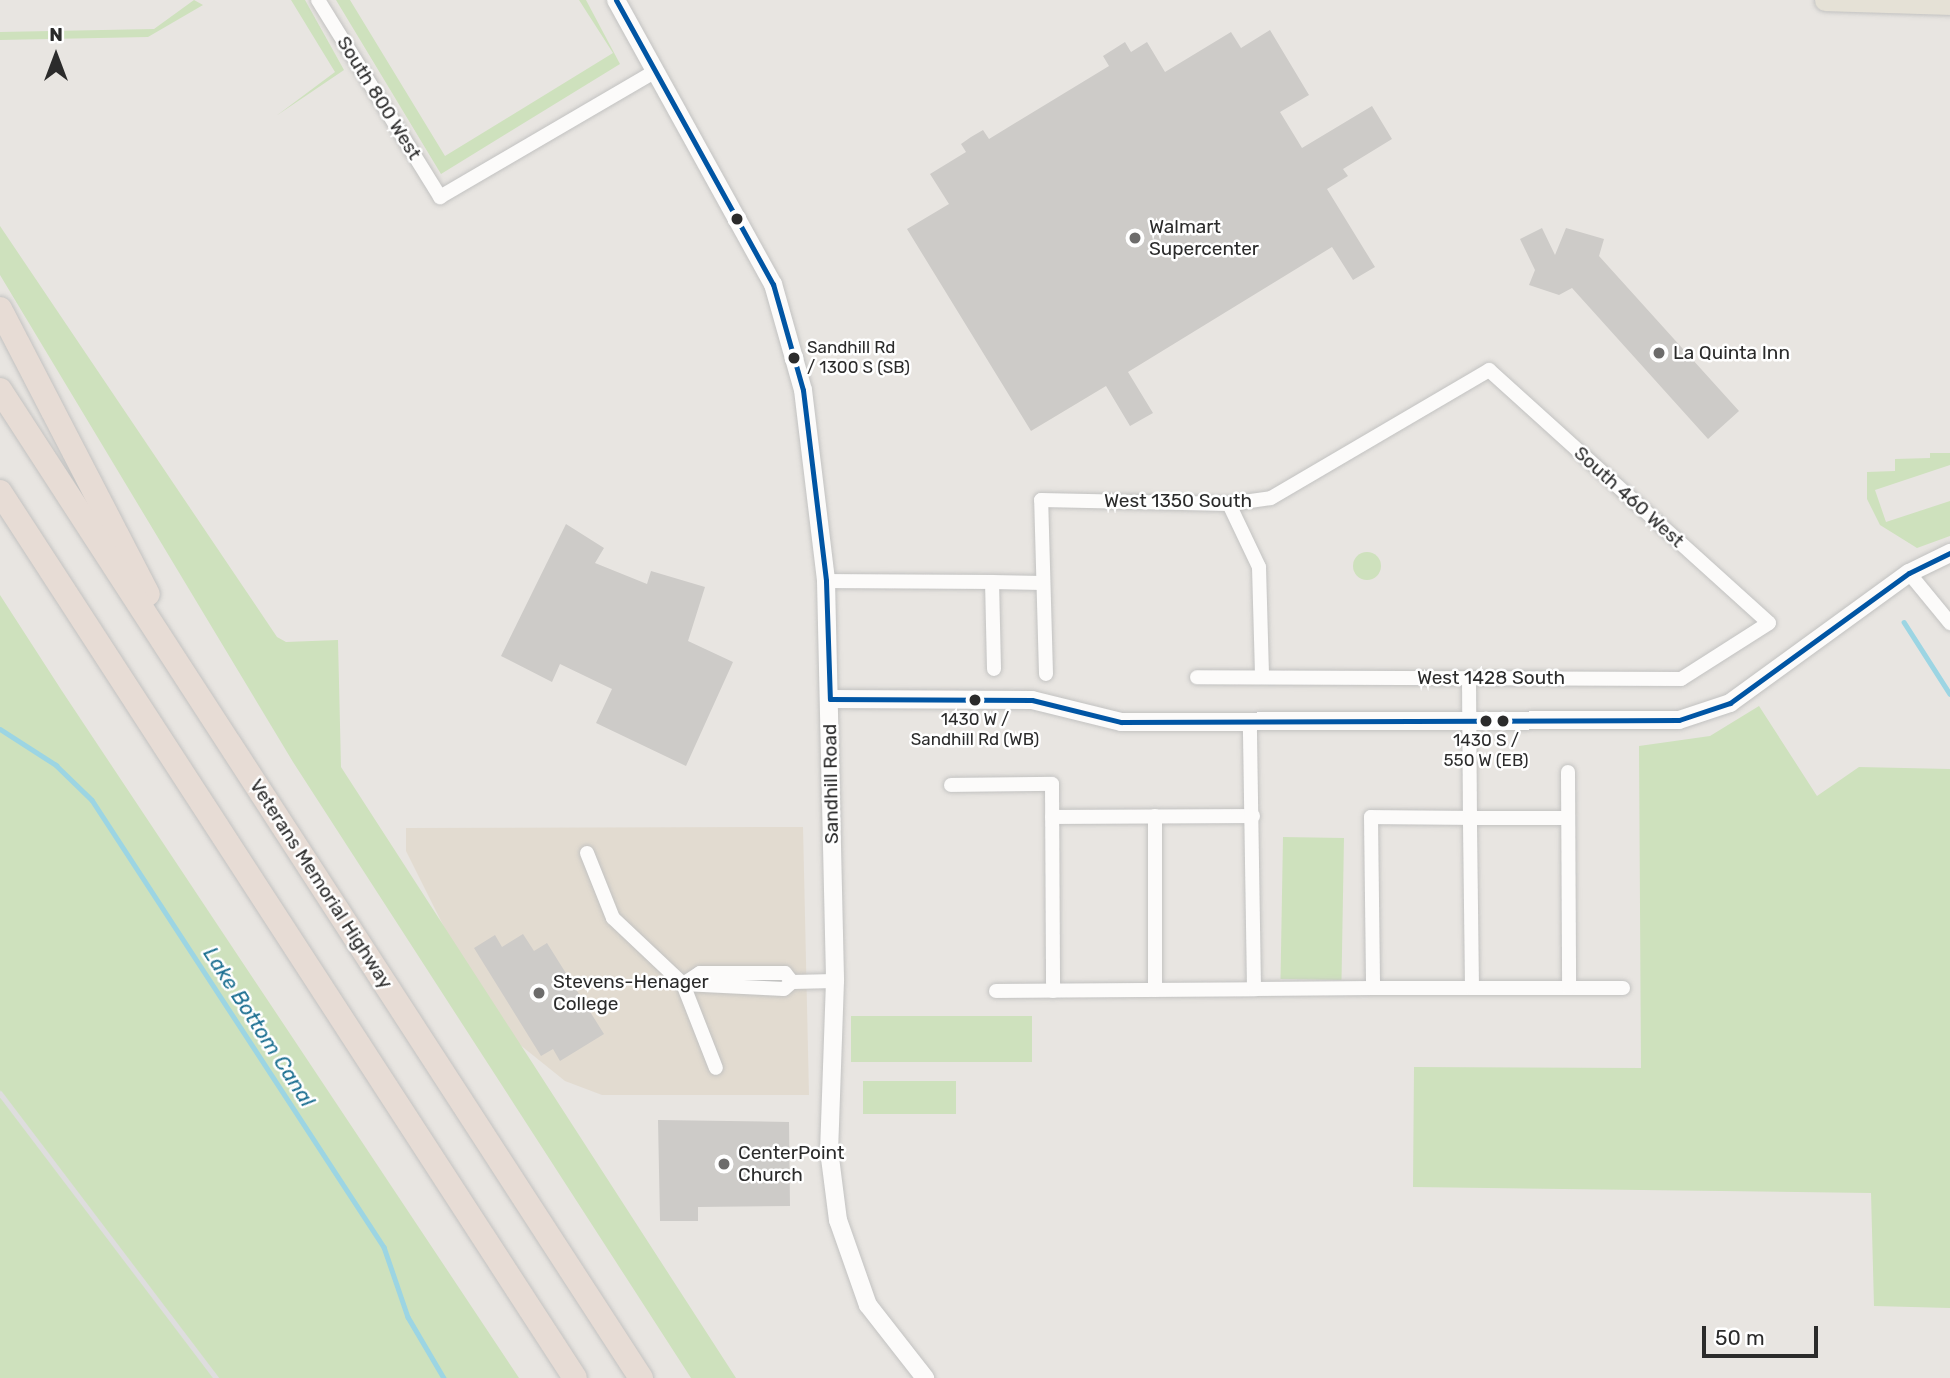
<!DOCTYPE html>
<style>
body{margin:0}
#map{position:relative;width:1950px;height:1378px;overflow:hidden;background:#e8e5e1;font-family:Rubik,sans-serif}
div>[style]{position:absolute}
.education>*{inset:0;background:#e2dbd0}
.green>*{inset:0;background:#cee1bd;transform-origin:0 0}
.round{border-radius:50%}
.stream>*{height:4.5px;margin:-2.25px;padding:0 2.25px;transform-origin:2.25px;border-radius:2.25px;background:#9cd5e3}
.building>*{inset:0;background:#cdcbc8}
.roads{filter:drop-shadow(0 0 2px #c2c2c1) drop-shadow(0 0 2px #c2c2c1)}
.minor>*{height:14px;margin:-7px;padding:0 7px;transform-origin:7px;border-radius:7px;background:#fcfbfa}
.tertiary>*{height:18px;margin:-9px;padding:0 9px;transform-origin:9px;border-radius:9px;background:#fcfbfa}
.primary>*{height:21px;margin:-10.5px;padding:0 10.5px;transform-origin:10.5px;border-radius:10.5px;background:#e5e1d6}
.motorway>*{height:24px;margin:-12px;padding:0 12px;transform-origin:12px;border-radius:12px;background:#e7dcd5}
.rail>*{height:4.5px;margin:-2.25px;padding:0 2.25px;transform-origin:2.25px;border-radius:2.25px;background:#deddde}
.bus-1>*{height:5px;margin:-2.5px;padding:0 2.5px;transform-origin:2.5px;border-radius:2.5px;background:#0055a4}
.dots>*{width:19px;height:19px;translate:-50% -50%;box-sizing:border-box;border:4px solid #fff;border-radius:50%}
span{translate:-50% -50%;white-space:nowrap;text-align:center;line-height:1.15;-webkit-text-stroke:5px #fff;paint-order:stroke}
.bus-label{font-size:17px;color:#2b2b2b}
.left{translate:0 -50%;text-align:left}
.street-label{font-size:19px;color:#2b2b2b}
.poi-label{font-size:19px;color:#2b2b2b}
.water-label{font-size:21px;color:#1a6e90;font-style:italic}
.north{position:absolute;left:21px;top:21px;width:70px;height:70px;-webkit-text-stroke:5px #fff;paint-order:stroke;rotate:0deg;font-size:19px;font-weight:700;line-height:28px;text-align:center;color:#2b2b2b}
.north::after{content:'';display:block;margin:auto;width:24px;height:32px;background:#2b2b2b;clip-path:polygon(50% 0,100% 100%,50% 72%,0 100%)}
.scale{position:absolute;left:1702px;top:1326px;width:116px;height:32px;box-sizing:border-box;border:4px solid #2b2b2b;border-top:0;padding-left:9px;font-size:21px;line-height:24px;white-space:nowrap;color:#2b2b2b;-webkit-text-stroke:5px #fff;paint-order:stroke}
</style>
<div id="map">
<div class="education">
<i style="clip-path:polygon(803px 827px,809px 1095px,602px 1095px,565px 1081px,519px 1044px,457px 953px,406px 851px,406px 828px)"></i>
</div>
<div class="green">
<i style="clip-path:polygon(194px 0,203px 5px,148px 37px,0 40px,0 32px,154px 29px)"></i>
<i style="clip-path:polygon(291px 0,305px 0,344px 70px,276px 116px,335px 72px)"></i>
<i style="clip-path:polygon(336px 0,350px 0,445px 156px,613px 53px,579px 0,586px 0,620px 64px,441px 174px)"></i>
<i style="clip-path:polygon(0 226px,277px 637px,286px 642px,338px 640px,341px 767px,736px 1378px,691px 1378px,293px 762px,0 275px)"></i>
<i style="clip-path:polygon(1930px 453px,1950px 453px,1950px 465px,1875px 490px,1886px 522px,1950px 501px,1950px 536px,1917px 548px,1880px 525px,1867px 499px,1867px 472px,1895px 471px,1895px 459px,1930px 458px)"></i>
<i class="round" style="left:1353px;top:552px;width:28px;height:28px"></i>
<i style="clip-path:polygon(0 595px,62px 691px,519px 1378px,0 1378px)"></i>
<i style="clip-path:polygon(1759px 706px,1817px 796px,1859px 767px,1950px 769px,1950px 1308px,1874px 1306px,1871px 1193px,1413px 1187px,1414px 1067px,1641px 1068px,1639px 746px,1710px 736px)"></i>
<i style="left:1283px;top:837px;width:61px;height:142px;rotate:1deg"></i>
<i style="left:1032px;top:1016px;width:46px;height:181px;rotate:90deg"></i>
<i style="left:863px;top:1081px;width:93px;height:33px"></i>
</div>
<div class="stream">
<i style="left:1904px;top:622px;width:85px;rotate:57.4deg"></i>
<i style="left:0;top:729px;width:67px;rotate:32.7deg"></i>
<i style="left:56px;top:765px;width:50px;rotate:44.2deg"></i>
<i style="left:92px;top:800px;width:534px;rotate:56.85deg"></i>
<i style="left:384px;top:1247px;width:74px;rotate:71.1deg"></i>
<i style="left:408px;top:1317px;width:71px;rotate:59.5deg"></i>
</div>
<div class="building">
<i style="clip-path:polygon(1270px 30px,1309px 95px,1280px 112px,1302px 148px,1372px 106px,1392px 139px,1343px 169px,1348px 176px,1327px 189px,1375px 267px,1353px 280px,1332px 247px,1128px 372px,1153px 413px,1130px 426px,1106px 386px,1031px 431px,907px 229px,949px 204px,930px 174px,966px 152px,961px 144px,971px 137px,983px 130px,989px 139px,1109px 66px,1103px 56px,1125px 42px,1131px 52px,1147px 42px,1165px 72px,1231px 32px,1241px 48px)"></i>
<i style="clip-path:polygon(1542px 228px,1555px 255px,1566px 228px,1604px 239px,1599px 256px,1739px 411px,1708px 439px,1572px 288px,1559px 295px,1529px 285px,1535px 270px,1520px 239px)"></i>
<i style="clip-path:polygon(566px 524px,604px 548px,595px 563px,647px 584px,651px 571px,705px 587px,688px 641px,733px 662px,686px 766px,596px 723px,612px 689px,560px 664px,552px 682px,501px 656px)"></i>
<i style="clip-path:polygon(523px 934px,534px 951px,547px 943px,604px 1034px,560px 1061px,553px 1049px,541px 1056px,474px 948px,495px 935px,502px 947px)"></i>
<i style="clip-path:polygon(658px 1120px,789px 1122px,790px 1206px,698px 1207px,698px 1221px,660px 1221px)"></i>
</div>
<div class="roads">
<div class="minor">
<i style="left:318px;top:0;width:232px;rotate:58.2deg"></i>
<i style="left:440px;top:197px;width:248px;rotate:-30.3deg"></i>
<i style="left:1229px;top:504px;width:70px;rotate:64.5deg"></i>
<i style="left:1259px;top:567px;width:110px;rotate:88.4deg"></i>
<i style="left:1909px;top:573px;width:65px;rotate:50.6deg"></i>
<i style="left:826px;top:581px;width:166px;rotate:0.3deg"></i>
<i style="left:994px;top:669px;width:87px;rotate:-91.3deg"></i>
<i style="left:992px;top:582px;width:50px;rotate:1.1deg"></i>
<i style="left:1046px;top:674px;width:174px;rotate:-91.6deg"></i>
<i style="left:1041px;top:500px;width:188px;rotate:1.2deg"></i>
<i style="left:1229px;top:504px;width:42px;rotate:-8.1deg"></i>
<i style="left:1271px;top:498px;width:253px;rotate:-30.4deg"></i>
<i style="left:1489px;top:370px;width:377px;rotate:42.1deg"></i>
<i style="left:1769px;top:623px;width:104px;rotate:147.5deg"></i>
<i style="left:1681px;top:679px;width:484px;rotate:-179.8deg"></i>
<i style="left:1469px;top:678px;width:140px;rotate:89.6deg"></i>
<i style="left:1470px;top:818px;width:99px;rotate:-179.4deg"></i>
<i style="left:1371px;top:817px;width:171px;rotate:89.3deg"></i>
<i style="left:1373px;top:988px;width:250px"></i>
<i style="left:1568px;top:772px;width:216px;rotate:89.7deg"></i>
<i style="left:951px;top:785px;width:101px;rotate:-0.6deg"></i>
<i style="left:1052px;top:784px;width:207px;rotate:89.7deg"></i>
<i style="left:1155px;top:816px;width:174px;rotate:90deg"></i>
<i style="left:1052px;top:817px;width:201px;rotate:-0.3deg"></i>
<i style="left:587px;top:853px;width:70px;rotate:68.2deg"></i>
<i style="left:613px;top:918px;width:96px;rotate:43.3deg"></i>
<i style="left:683px;top:984px;width:90px;rotate:68.6deg"></i>
<i style="left:683px;top:984px;width:101px;rotate:2.8deg"></i>
<i style="left:784px;top:989px;width:11px;rotate:-41deg"></i>
<i style="left:792px;top:982px;width:43px;rotate:-1.3deg"></i>
<i style="left:683px;top:984px;width:20px;rotate:-33deg"></i>
<i style="left:700px;top:973px;width:85px"></i>
<i style="left:785px;top:973px;width:11px;rotate:52deg"></i>
<i style="left:1472px;top:988px;width:170px;rotate:-90.7deg"></i>
<i style="left:1470px;top:818px;width:98px"></i>
<i style="left:1254px;top:989px;width:119px;rotate:-0.5deg"></i>
<i style="left:996px;top:991px;width:258px;rotate:-0.4deg"></i>
<i style="left:1254px;top:989px;width:266px;rotate:-90.9deg"></i>
</div>
<div class="tertiary">
<i style="left:616px;top:0;width:325px;rotate:61.1deg"></i>
<i style="left:773px;top:284px;width:110px;rotate:74.2deg"></i>
<i style="left:803px;top:390px;width:192px;rotate:83.1deg"></i>
<i style="left:826px;top:581px;width:400px;rotate:88.7deg"></i>
<i style="left:835px;top:981px;width:169px;rotate:92deg"></i>
<i style="left:829px;top:1150px;width:71px;rotate:82.7deg"></i>
<i style="left:838px;top:1220px;width:90px;rotate:70.6deg"></i>
<i style="left:868px;top:1305px;width:93px;rotate:52deg"></i>
<i style="left:830px;top:699px;width:202px;rotate:0.3deg"></i>
<i style="left:1032px;top:700px;width:92px;rotate:13.9deg"></i>
<i style="left:1121px;top:722px;width:558px;rotate:-0.21deg"></i>
<i style="left:1679px;top:720px;width:54px;rotate:-18.4deg"></i>
<i style="left:1730px;top:703px;width:221px;rotate:-36deg"></i>
<i style="left:1909px;top:573px;width:46px;rotate:-26deg"></i>
</div>
<div class="primary">
<i style="left:1825px;top:0;width:125px;rotate:1.8deg"></i>
</div>
<div class="motorway">
<i style="left:0;top:309px;width:321px;rotate:62.6deg"></i>
<i style="left:0;top:390px;width:1178px;rotate:57.03deg"></i>
<i style="left:0;top:492px;width:1056px;rotate:57.02deg"></i>
</div>
</div>
<div class="rail">
<i style="left:0;top:1093px;width:358px;rotate:52.8deg"></i>
</div>
<div class="bus-1">
<i style="left:616px;top:0;width:325px;rotate:61.1deg"></i>
<i style="left:773px;top:284px;width:110px;rotate:74.2deg"></i>
<i style="left:803px;top:390px;width:192px;rotate:83.1deg"></i>
<i style="left:826px;top:581px;width:118px;rotate:88.1deg"></i>
<i style="left:830px;top:699px;width:202px;rotate:0.3deg"></i>
<i style="left:1032px;top:700px;width:92px;rotate:13.9deg"></i>
<i style="left:1121px;top:722px;width:558px;rotate:-0.21deg"></i>
<i style="left:1679px;top:720px;width:54px;rotate:-18.4deg"></i>
<i style="left:1730px;top:703px;width:221px;rotate:-36deg"></i>
<i style="left:1909px;top:573px;width:46px;rotate:-26deg"></i>
</div>
<div class="dots">
<i style="left:737px;top:219px;background:#2b2b2b"></i>
<i style="left:1135px;top:238px;background:#6d6c6b"></i>
<i style="left:1659px;top:353px;background:#6d6c6b"></i>
<i style="left:794px;top:358px;background:#2b2b2b"></i>
<i style="left:975px;top:700px;background:#2b2b2b"></i>
<i style="left:1486px;top:721px;background:#2b2b2b"></i>
<i style="left:1503px;top:721px;background:#2b2b2b"></i>
<i style="left:539px;top:993px;background:#6d6c6b"></i>
<i style="left:724px;top:1164px;background:#6d6c6b"></i>
</div>
<div class="bus-label">
<span class="left" style="left:807px;top:358px">Sandhill Rd<br>/ 1300 S (SB)</span>
<span style="left:975px;top:730px">1430 W /<br>Sandhill Rd (WB)</span>
<span style="left:1486px;top:751px">1430 S /<br>550 W (EB)</span>
</div>
<div class="street-label">
<span style="left:379px;top:98px;rotate:58deg">South 800 West</span>
<span style="left:1629px;top:497px;rotate:42deg">South 460 West</span>
<span style="left:1178px;top:501px">West 1350 South</span>
<span style="left:1491px;top:678px">West 1428 South</span>
<span style="left:831px;top:784px;rotate:-91deg">Sandhill Road</span>
<span style="left:321px;top:884px;rotate:57deg">Veterans Memorial Highway</span>
</div>
<div class="poi-label">
<span class="left" style="left:1149px;top:238px">Walmart<br>Supercenter</span>
<span class="left" style="left:1673px;top:353px">La Quinta Inn</span>
<span class="left" style="left:553px;top:993px">Stevens-Henager<br>College</span>
<span class="left" style="left:738px;top:1164px">CenterPoint<br>Church</span>
</div>
<div class="water-label">
<span style="left:259px;top:1027px;rotate:57deg">Lake Bottom Canal</span>
</div>
<div class="north">N</div>
<div class="scale">50 m</div>
</div>
